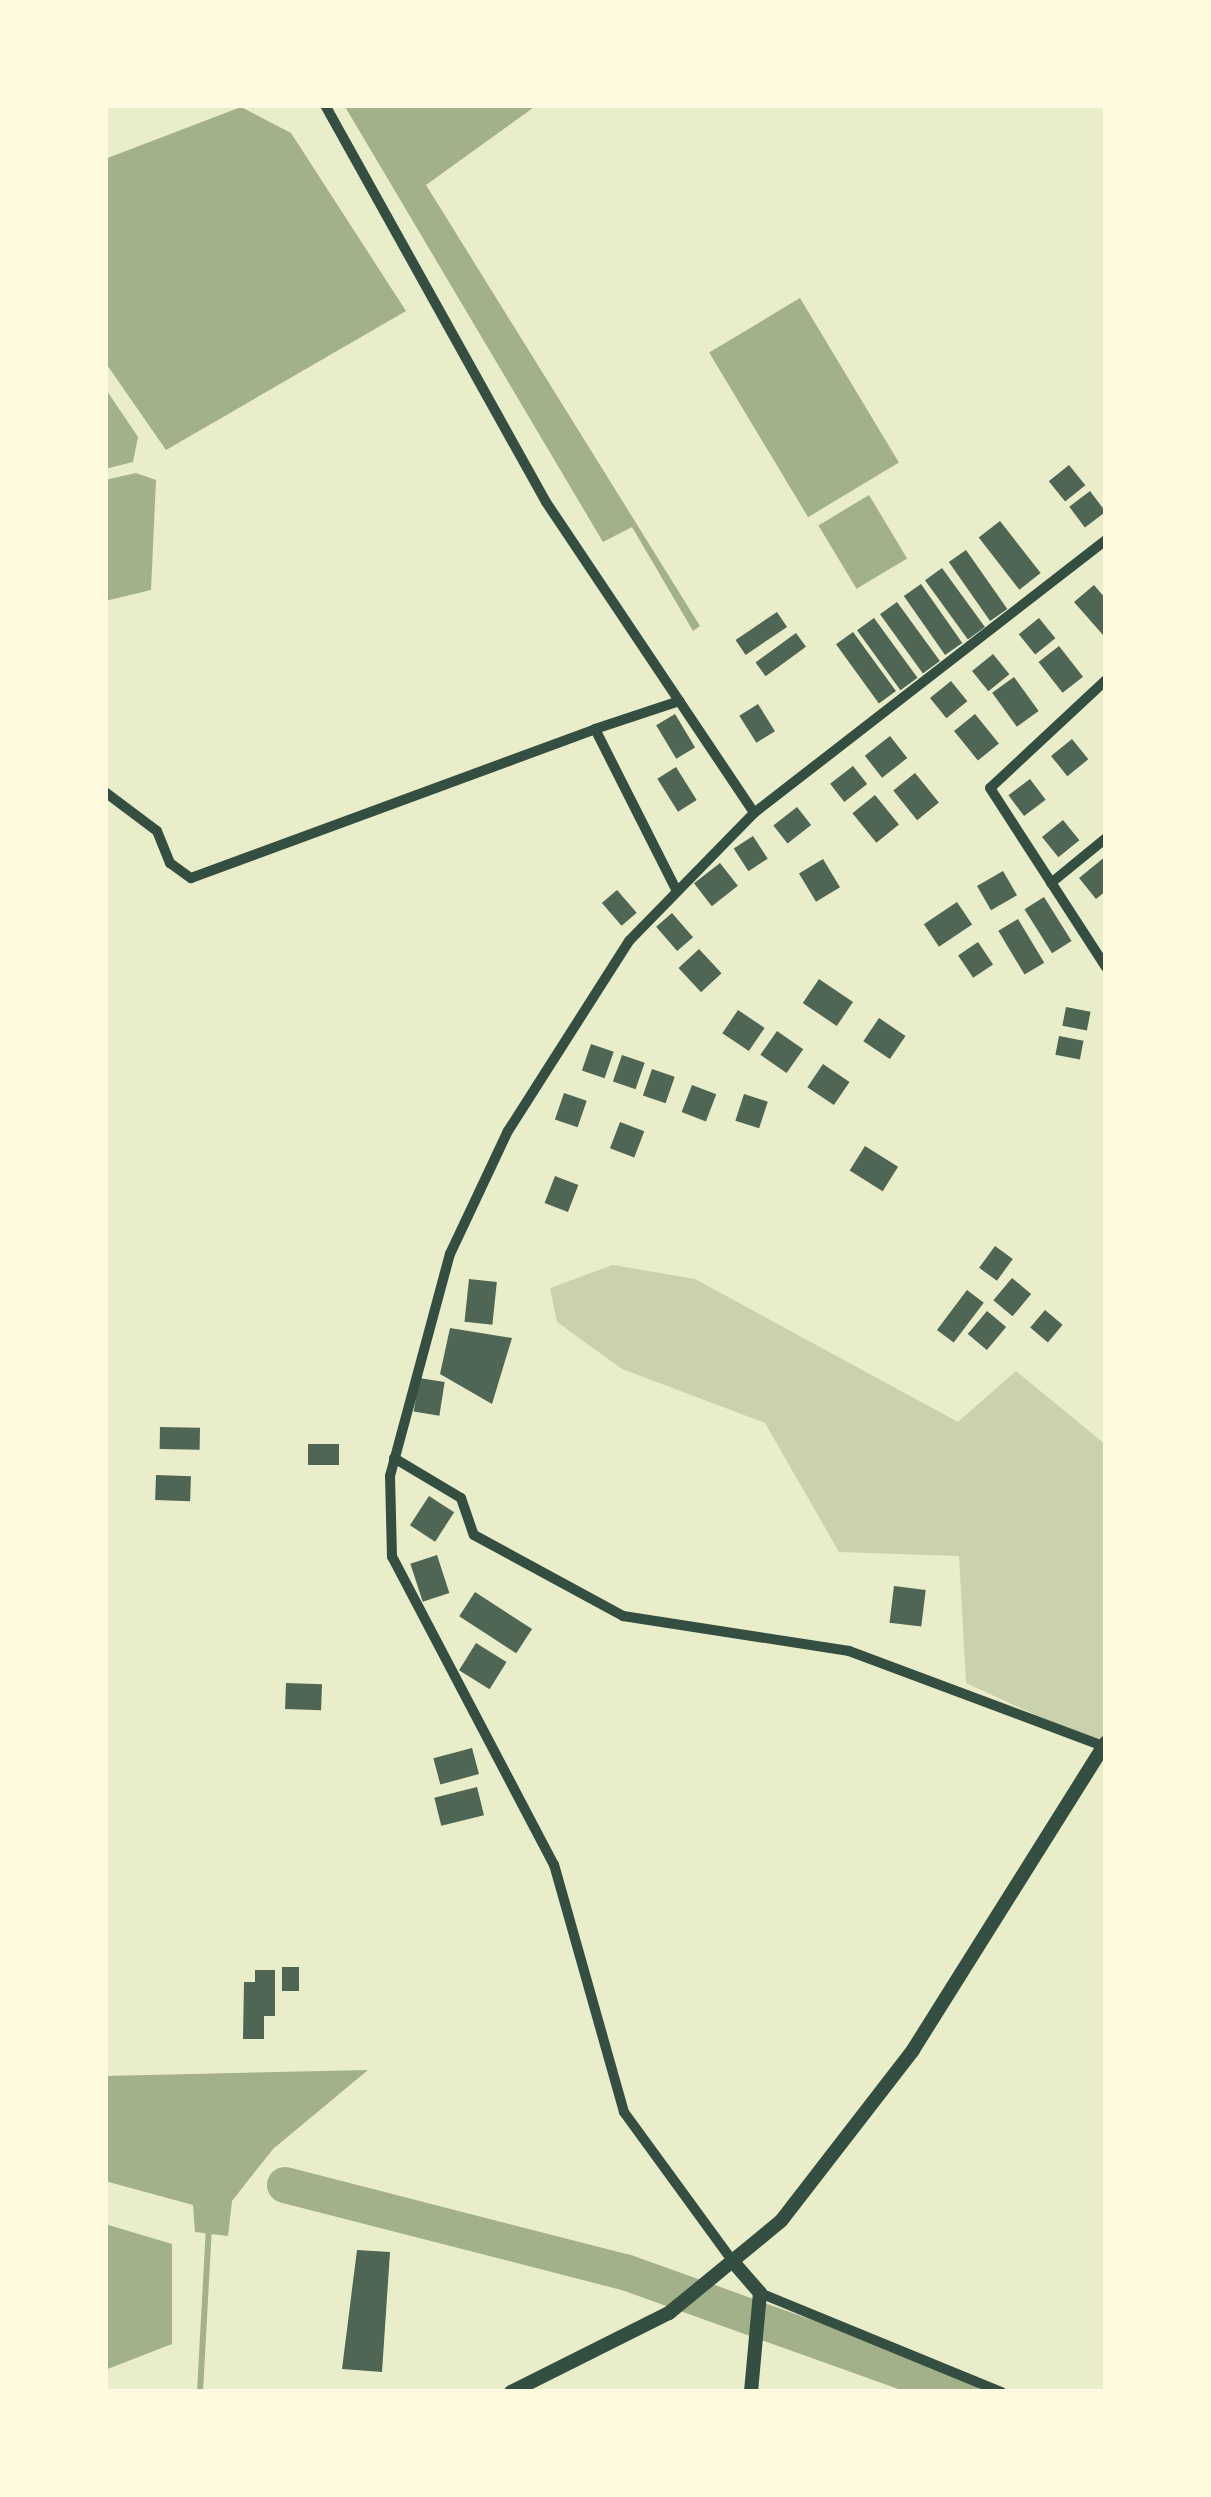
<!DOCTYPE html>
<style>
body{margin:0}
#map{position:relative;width:1211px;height:2497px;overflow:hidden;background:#e9edc9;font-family:"IBM Plex Sans",sans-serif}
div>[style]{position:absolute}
.green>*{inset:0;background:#cad2ad}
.water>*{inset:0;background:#a3b18a;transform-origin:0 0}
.stream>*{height:6px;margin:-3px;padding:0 3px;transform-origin:3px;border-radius:3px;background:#a3b18a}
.river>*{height:36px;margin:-18px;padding:0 18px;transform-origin:18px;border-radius:18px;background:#a3b18a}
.building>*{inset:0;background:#4f6655;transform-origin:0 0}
.minor>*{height:10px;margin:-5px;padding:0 5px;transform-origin:5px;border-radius:5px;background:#344e41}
.tertiary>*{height:14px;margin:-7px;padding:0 7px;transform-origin:7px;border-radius:7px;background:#344e41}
span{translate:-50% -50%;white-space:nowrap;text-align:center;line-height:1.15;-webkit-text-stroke:9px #fefae0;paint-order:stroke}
.frame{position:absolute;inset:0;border:108px solid #fefae0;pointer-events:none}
</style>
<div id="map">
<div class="green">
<i style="clip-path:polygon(613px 1265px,695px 1279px,958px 1422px,1016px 1371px,1106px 1445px,1103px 1746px,966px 1683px,959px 1556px,839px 1552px,765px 1423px,622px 1369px,557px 1322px,550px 1288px)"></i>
</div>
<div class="water">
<i style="clip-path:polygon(344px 105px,537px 105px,426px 185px,700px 626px,693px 631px,632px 527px,603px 542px)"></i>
<i style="clip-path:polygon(241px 107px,291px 133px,406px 311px,166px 450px,105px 362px,105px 159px)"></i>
<i style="left:800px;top:298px;width:192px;height:106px;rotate:59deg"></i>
<i style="clip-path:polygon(105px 388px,138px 437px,133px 462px,105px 469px)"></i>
<i style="clip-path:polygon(136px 473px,156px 480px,151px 590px,105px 601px,105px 480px)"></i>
<i style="left:869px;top:495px;width:74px;height:59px;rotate:59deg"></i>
<i style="clip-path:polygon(368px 2070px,273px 2149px,232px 2201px,228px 2236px,195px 2232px,193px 2205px,105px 2181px,105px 2076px)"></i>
<i style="clip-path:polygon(105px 2224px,172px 2244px,172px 2344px,105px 2370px)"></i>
</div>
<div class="stream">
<i style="left:200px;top:2392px;width:164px;rotate:-86.9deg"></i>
</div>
<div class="river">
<i style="left:285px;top:2185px;width:351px;rotate:14.4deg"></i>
<i style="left:625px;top:2272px;width:357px;rotate:19.7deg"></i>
</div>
<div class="building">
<i style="left:1069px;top:465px;width:26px;height:26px;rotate:51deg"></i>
<i style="left:1090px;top:491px;width:26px;height:26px;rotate:53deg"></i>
<i style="left:1000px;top:521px;width:66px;height:27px;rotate:52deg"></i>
<i style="left:966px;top:550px;width:72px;height:21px;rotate:55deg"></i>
<i style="left:942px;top:568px;width:73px;height:21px;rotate:54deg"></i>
<i style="left:921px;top:584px;width:72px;height:21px;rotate:55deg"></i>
<i style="clip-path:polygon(1094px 585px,1106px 599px,1103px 635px,1074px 602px)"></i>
<i style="left:897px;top:602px;width:73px;height:21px;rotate:54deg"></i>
<i style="left:777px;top:612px;width:18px;height:50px;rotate:56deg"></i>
<i style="left:874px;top:618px;width:74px;height:21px;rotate:54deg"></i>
<i style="left:1039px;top:618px;width:26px;height:26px;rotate:51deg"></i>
<i style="left:853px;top:632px;width:73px;height:21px;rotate:54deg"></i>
<i style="left:796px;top:633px;width:17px;height:50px;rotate:54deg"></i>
<i style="left:1059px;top:646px;width:39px;height:26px;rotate:52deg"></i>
<i style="left:993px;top:654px;width:26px;height:27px;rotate:51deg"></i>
<i style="left:1014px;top:677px;width:42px;height:27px;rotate:54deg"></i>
<i style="left:951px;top:681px;width:26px;height:27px;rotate:51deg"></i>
<i style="left:758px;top:704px;width:32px;height:22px;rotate:58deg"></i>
<i style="left:675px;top:714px;width:39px;height:22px;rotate:59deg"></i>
<i style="left:975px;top:714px;width:38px;height:27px;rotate:51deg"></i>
<i style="left:890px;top:736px;width:28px;height:32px;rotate:52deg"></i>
<i style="left:1072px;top:739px;width:26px;height:27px;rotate:51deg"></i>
<i style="left:853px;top:766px;width:23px;height:29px;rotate:52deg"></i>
<i style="left:676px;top:767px;width:39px;height:22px;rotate:58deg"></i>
<i style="left:915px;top:773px;width:38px;height:28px;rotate:51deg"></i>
<i style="left:1030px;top:779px;width:26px;height:27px;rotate:53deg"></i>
<i style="left:875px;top:795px;width:38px;height:29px;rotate:51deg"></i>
<i style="left:797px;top:807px;width:23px;height:30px;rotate:52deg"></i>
<i style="left:1063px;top:820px;width:26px;height:27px;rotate:51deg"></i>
<i style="left:753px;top:836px;width:27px;height:23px;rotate:57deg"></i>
<i style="clip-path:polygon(1106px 856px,1106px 891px,1096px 899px,1079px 878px)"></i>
<i style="left:823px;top:859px;width:33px;height:28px;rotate:59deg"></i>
<i style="left:720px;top:863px;width:29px;height:33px;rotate:52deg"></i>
<i style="left:1003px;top:871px;width:28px;height:30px;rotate:60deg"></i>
<i style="left:617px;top:890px;width:30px;height:20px;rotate:49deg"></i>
<i style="left:1044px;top:897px;width:52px;height:23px;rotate:58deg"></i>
<i style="left:957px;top:902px;width:27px;height:40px;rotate:56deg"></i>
<i style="left:672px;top:913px;width:32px;height:21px;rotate:49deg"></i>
<i style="left:1018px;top:919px;width:51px;height:23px;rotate:59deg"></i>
<i style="left:978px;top:942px;width:27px;height:24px;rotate:56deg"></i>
<i style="left:699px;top:949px;width:33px;height:28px;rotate:47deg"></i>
<i style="left:819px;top:979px;width:41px;height:29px;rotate:34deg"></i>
<i style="left:1066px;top:1007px;width:25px;height:19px;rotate:11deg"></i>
<i style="left:738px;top:1010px;width:32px;height:28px;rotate:34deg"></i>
<i style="left:879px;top:1018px;width:32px;height:28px;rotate:34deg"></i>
<i style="left:777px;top:1031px;width:32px;height:29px;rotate:35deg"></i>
<i style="left:1059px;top:1036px;width:25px;height:19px;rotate:11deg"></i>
<i style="left:591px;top:1044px;width:24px;height:28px;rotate:19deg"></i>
<i style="left:622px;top:1055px;width:24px;height:28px;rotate:19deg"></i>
<i style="left:823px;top:1064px;width:32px;height:28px;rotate:34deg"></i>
<i style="left:652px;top:1069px;width:24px;height:28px;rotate:19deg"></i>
<i style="left:692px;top:1085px;width:26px;height:29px;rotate:21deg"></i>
<i style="left:564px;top:1093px;width:24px;height:28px;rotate:19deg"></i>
<i style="left:744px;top:1094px;width:25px;height:28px;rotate:18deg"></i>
<i style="left:620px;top:1122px;width:26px;height:28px;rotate:21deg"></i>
<i style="left:865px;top:1146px;width:39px;height:29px;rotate:32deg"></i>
<i style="left:555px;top:1176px;width:25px;height:29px;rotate:21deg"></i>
<i style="left:995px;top:1246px;width:22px;height:27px;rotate:36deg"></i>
<i style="left:1012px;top:1278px;width:25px;height:29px;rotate:40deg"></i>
<i style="left:469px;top:1279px;width:28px;height:43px;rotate:6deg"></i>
<i style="left:967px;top:1290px;width:21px;height:50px;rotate:37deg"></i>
<i style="left:1045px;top:1310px;width:23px;height:23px;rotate:40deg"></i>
<i style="left:987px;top:1311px;width:25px;height:30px;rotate:40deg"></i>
<i style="clip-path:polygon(450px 1328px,512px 1338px,492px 1404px,440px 1374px)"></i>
<i style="left:419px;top:1378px;width:26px;height:34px;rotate:9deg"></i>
<i style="left:160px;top:1427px;width:40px;height:22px;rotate:1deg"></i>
<i style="left:308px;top:1444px;width:31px;height:21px"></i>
<i style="left:156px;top:1475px;width:35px;height:25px;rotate:2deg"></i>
<i style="left:429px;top:1496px;width:30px;height:35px;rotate:33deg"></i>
<i style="left:437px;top:1555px;width:40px;height:28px;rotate:72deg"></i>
<i style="left:894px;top:1586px;width:32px;height:37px;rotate:7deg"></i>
<i style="left:475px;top:1592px;width:68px;height:29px;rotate:33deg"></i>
<i style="left:476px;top:1643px;width:36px;height:32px;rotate:32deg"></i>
<i style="left:286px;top:1683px;width:36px;height:26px;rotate:2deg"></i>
<i style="left:472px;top:1748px;width:27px;height:40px;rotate:75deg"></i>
<i style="left:477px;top:1787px;width:29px;height:44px;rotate:76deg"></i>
<i style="left:282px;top:1967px;width:17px;height:24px"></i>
<i style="clip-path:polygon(255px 1970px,275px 1970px,275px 2016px,264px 2016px,264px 2039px,243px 2039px,244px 1982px,255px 1982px)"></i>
<i style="clip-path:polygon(357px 2250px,390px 2252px,382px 2372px,342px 2369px)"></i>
</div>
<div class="minor">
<i style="left:325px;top:105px;width:454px;rotate:60.9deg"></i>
<i style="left:546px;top:502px;width:374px;rotate:56.2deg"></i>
<i style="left:1106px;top:680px;width:158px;rotate:137deg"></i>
<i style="left:990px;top:788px;width:213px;rotate:57.1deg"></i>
<i style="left:595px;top:729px;width:89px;rotate:-18.4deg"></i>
<i style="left:105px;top:792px;width:65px;rotate:36.9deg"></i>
<i style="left:157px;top:831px;width:35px;rotate:68deg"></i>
<i style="left:170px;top:863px;width:26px;rotate:36deg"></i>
<i style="left:191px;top:878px;width:431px;rotate:-20.2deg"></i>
<i style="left:595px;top:729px;width:182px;rotate:63.2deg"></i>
<i style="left:1051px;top:883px;width:71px;rotate:-39.3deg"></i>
<i style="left:394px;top:1458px;width:78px;rotate:30.8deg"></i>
<i style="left:461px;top:1498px;width:39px;rotate:71deg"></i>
<i style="left:474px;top:1535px;width:170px;rotate:28.5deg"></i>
<i style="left:623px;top:1616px;width:229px;rotate:8.8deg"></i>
<i style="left:849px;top:1651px;width:274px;rotate:20.5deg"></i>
<i style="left:734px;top:2263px;width:187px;rotate:-126.1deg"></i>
<i style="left:624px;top:2112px;width:257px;rotate:-105.8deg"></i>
<i style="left:554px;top:1865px;width:348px;rotate:-117.7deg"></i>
<i style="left:392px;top:1557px;width:81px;rotate:-91.4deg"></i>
<i style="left:390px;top:1476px;width:230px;rotate:-74.9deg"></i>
<i style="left:450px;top:1254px;width:136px;rotate:-64.8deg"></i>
<i style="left:508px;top:1131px;width:225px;rotate:-57.5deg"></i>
<i style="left:629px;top:941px;width:179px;rotate:-45.7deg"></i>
<i style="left:754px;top:813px;width:445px;rotate:-37.8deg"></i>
<i style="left:760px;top:2293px;width:261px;rotate:22.3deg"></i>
</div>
<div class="tertiary">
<i style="left:734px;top:2263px;width:40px;rotate:49deg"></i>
<i style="left:760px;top:2293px;width:99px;rotate:95.2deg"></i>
<i style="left:511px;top:2392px;width:177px;rotate:-26.6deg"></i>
<i style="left:669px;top:2313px;width:145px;rotate:-39.4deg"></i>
<i style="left:781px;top:2221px;width:216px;rotate:-52.3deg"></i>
<i style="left:913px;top:2050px;width:363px;rotate:-57.9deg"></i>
</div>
<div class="frame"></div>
</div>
